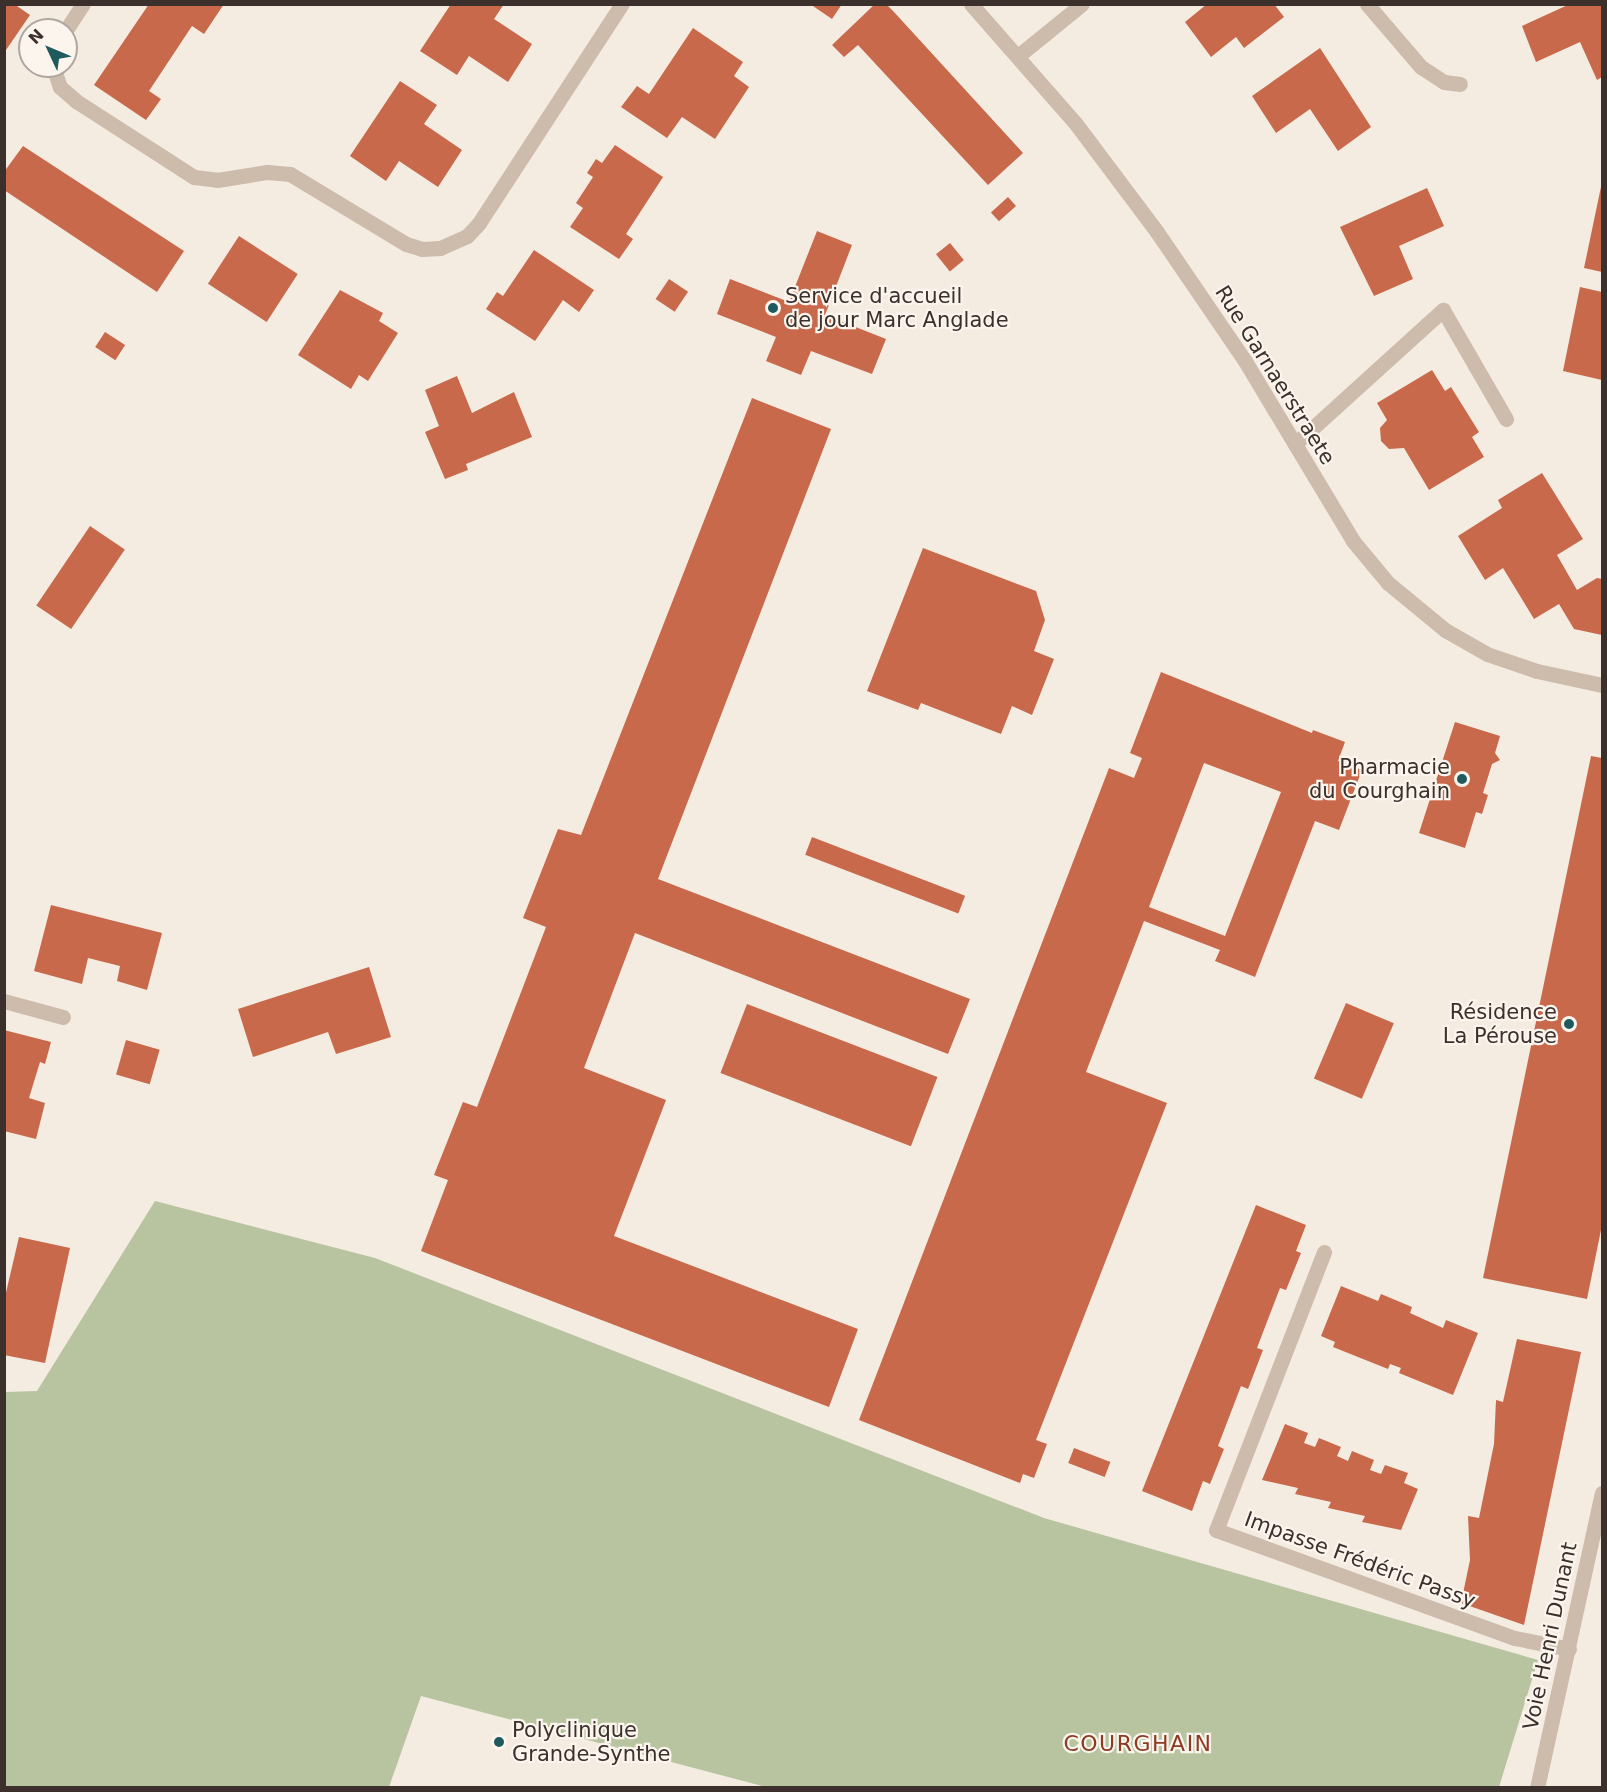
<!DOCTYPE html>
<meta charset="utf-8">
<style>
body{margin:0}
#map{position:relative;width:1607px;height:1792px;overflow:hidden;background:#f4ebe1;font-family:"DejaVu Sans",sans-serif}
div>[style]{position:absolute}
.green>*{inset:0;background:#b8c4a0}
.building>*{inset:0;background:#c8694b;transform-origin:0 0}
.minor>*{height:15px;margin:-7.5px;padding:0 7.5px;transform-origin:7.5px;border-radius:7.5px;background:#cdbbac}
.dots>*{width:16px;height:16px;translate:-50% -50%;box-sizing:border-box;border:3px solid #fbf5ee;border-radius:50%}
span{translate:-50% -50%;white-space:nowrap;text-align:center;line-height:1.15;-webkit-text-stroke:4.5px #fbf5ee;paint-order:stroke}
.poi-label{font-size:21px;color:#3b302b}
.left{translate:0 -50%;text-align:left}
.right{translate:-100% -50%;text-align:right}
.street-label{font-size:21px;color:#3b302b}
.neighbourhood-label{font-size:22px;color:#8c3b22;letter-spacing:1.5px}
.frame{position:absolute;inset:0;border:6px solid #3b302b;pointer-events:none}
.north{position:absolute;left:18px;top:18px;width:60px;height:60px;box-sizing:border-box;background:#fbf5ee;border:2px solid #aea6a0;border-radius:50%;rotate:314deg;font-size:16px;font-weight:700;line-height:24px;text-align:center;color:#3b302b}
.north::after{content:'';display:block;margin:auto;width:21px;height:27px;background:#1f5a5e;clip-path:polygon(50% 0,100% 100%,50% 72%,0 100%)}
</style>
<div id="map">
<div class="green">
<i style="clip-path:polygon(155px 1201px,375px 1258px,1044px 1518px,1538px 1660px,1499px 1787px,766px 1787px,421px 1696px,389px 1787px,5px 1787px,5px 1392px,37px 1391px)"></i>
</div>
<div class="building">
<i style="clip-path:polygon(4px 4px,14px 4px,30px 15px,6px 50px)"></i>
<i style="clip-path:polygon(149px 4px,224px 4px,204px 34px,192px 26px,149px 91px,161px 99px,146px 120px,94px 85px)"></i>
<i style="clip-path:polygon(451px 4px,504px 4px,494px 19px,532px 44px,508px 82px,469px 56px,457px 75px,420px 51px)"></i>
<i style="clip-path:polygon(810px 4px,842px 4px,832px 19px)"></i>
<i style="clip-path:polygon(875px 4px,886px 4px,894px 12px,1023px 153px,988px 185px,858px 45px,844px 57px,832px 45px)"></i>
<i style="clip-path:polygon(1207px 4px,1274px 4px,1284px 17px,1244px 48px,1236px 37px,1211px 57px,1185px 22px)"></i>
<i style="clip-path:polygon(1570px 4px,1602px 4px,1602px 77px,1597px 80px,1580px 42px,1536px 62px,1522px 26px)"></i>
<i style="clip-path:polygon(693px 28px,743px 62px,734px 76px,749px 87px,715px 139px,682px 117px,667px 138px,621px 107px,637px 86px,649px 94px)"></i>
<i style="clip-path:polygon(1320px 48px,1371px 127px,1338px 151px,1310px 109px,1276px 133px,1252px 96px)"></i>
<i style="clip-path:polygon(400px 81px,437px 105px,424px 124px,462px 150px,438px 187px,399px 161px,386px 181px,350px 156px)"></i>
<i style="clip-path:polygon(615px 145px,663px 177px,626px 234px,633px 239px,619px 259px,570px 227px,583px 208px,576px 203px,593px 177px,587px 173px,596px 159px,602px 163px)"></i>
<i style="clip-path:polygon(23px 146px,184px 251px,157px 292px,4px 190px,4px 172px)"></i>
<i style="clip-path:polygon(1602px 182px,1602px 272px,1584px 268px)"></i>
<i style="clip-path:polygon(1427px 188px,1444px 226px,1399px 246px,1413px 279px,1374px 296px,1340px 227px)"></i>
<i style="left:1008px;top:197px;width:12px;height:23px;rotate:48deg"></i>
<i style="clip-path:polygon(817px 231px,852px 245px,825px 315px,886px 339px,872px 374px,811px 351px,801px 375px,766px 361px,776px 337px,717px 314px,730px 279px,789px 302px)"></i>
<i style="left:239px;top:236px;width:70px;height:57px;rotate:33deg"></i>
<i style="left:950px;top:243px;width:22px;height:18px;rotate:51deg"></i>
<i style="clip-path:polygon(534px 250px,594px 290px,579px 312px,563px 300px,535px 341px,486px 309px,497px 292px,503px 296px)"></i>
<i style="left:669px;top:279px;width:23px;height:24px;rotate:34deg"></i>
<i style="clip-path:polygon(1580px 287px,1602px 292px,1602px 380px,1563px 371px)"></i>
<i style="clip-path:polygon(340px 290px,383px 313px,379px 321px,398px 333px,368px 381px,359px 375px,351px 389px,298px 355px)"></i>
<i style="left:105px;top:332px;width:24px;height:18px;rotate:33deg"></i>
<i style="clip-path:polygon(1432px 370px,1445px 391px,1451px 387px,1479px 432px,1472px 437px,1484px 457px,1429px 490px,1404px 448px,1389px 449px,1381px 441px,1380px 428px,1387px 420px,1377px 403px)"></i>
<i style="clip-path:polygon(457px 376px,472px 413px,514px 392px,532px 437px,466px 464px,468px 470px,445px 479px,425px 432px,439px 426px,425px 390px)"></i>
<i style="clip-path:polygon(752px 398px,831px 429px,658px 879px,970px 999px,948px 1054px,635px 933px,584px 1068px,666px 1100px,614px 1236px,858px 1329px,829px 1407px,421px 1251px,448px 1180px,434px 1175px,463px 1102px,477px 1107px,546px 927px,523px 918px,558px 829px,581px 835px)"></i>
<i style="clip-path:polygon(1542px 473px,1583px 539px,1557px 555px,1577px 590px,1597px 578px,1602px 579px,1602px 635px,1574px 629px,1559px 604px,1534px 619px,1503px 568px,1485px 580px,1458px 536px,1502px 508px,1498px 500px)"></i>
<i style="left:90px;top:526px;width:42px;height:96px;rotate:34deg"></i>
<i style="clip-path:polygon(923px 548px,1036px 591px,1045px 620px,1034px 651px,1054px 659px,1032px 715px,1012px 706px,1001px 734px,921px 703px,918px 710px,867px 691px)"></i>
<i style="clip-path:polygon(evenodd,1161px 672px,1312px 733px,1313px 730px,1345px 742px,1338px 761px,1362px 770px,1339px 830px,1315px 821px,1255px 977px,1215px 961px,1220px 950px,1144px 921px,1086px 1072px,1167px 1103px,1036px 1440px,1047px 1444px,1034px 1478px,1023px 1474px,1020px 1483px,859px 1420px,1109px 768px,1134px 778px,1142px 758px,1130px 753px,1161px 672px,1204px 763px,1281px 792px,1225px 936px,1149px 907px,1204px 763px)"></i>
<i style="clip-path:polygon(1455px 722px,1500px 736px,1495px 753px,1500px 760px,1492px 764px,1483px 793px,1488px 795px,1482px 814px,1476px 812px,1465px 848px,1419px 833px)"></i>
<i style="clip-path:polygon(1591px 756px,1602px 758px,1602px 1225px,1587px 1299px,1483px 1278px)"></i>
<i style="left:812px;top:837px;width:164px;height:19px;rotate:21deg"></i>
<i style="clip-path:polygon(51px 905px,162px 933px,147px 990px,117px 981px,120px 966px,88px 958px,82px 984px,34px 971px)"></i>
<i style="clip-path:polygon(369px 967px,391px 1037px,336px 1054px,328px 1032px,253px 1057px,238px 1009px)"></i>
<i style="left:1346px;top:1003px;width:52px;height:82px;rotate:23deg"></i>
<i style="left:747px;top:1004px;width:204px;height:74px;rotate:21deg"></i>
<i style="clip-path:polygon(4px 1030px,51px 1042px,45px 1064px,40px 1062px,29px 1098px,45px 1103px,36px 1139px,4px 1131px)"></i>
<i style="left:126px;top:1040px;width:35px;height:36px;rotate:16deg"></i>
<i style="clip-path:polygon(1256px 1205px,1306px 1225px,1296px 1251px,1301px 1253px,1286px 1290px,1280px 1288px,1257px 1348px,1263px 1350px,1248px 1389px,1241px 1386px,1218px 1446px,1224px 1449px,1210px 1484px,1203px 1481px,1192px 1511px,1142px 1491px)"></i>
<i style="clip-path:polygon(19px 1237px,70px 1248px,45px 1363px,4px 1355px,4px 1301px)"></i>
<i style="clip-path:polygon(1341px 1286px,1378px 1301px,1381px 1294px,1412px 1307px,1410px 1313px,1443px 1328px,1446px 1320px,1478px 1333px,1453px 1395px,1399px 1373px,1401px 1368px,1390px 1364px,1388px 1369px,1333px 1347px,1335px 1342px,1321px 1336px)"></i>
<i style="clip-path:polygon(1517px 1339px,1581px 1352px,1524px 1625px,1461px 1603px,1470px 1560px,1468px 1516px,1479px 1518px,1494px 1444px,1496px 1400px,1503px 1402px)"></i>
<i style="clip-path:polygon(1285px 1424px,1308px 1433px,1304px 1443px,1315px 1447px,1319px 1438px,1341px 1447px,1337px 1456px,1348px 1461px,1352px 1451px,1374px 1460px,1370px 1470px,1381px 1474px,1385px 1465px,1408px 1473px,1404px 1483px,1418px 1489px,1401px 1530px,1362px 1522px,1365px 1516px,1328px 1508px,1331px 1502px,1295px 1494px,1298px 1488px,1262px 1480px)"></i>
<i style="left:1074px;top:1448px;width:39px;height:16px;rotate:21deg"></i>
</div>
<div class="minor">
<i style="left:971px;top:4px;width:159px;rotate:48.8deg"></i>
<i style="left:1076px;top:124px;width:135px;rotate:53.1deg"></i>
<i style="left:1157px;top:232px;width:156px;rotate:55.7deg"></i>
<i style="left:1245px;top:361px;width:210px;rotate:59deg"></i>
<i style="left:1353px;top:541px;width:55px;rotate:50.2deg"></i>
<i style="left:1388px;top:583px;width:74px;rotate:39.5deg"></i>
<i style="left:1445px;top:630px;width:48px;rotate:29.7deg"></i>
<i style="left:1487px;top:654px;width:53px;rotate:18.8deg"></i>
<i style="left:1537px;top:671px;width:66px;rotate:12.2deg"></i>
<i style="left:1367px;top:4px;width:83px;rotate:49.4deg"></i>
<i style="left:1421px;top:67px;width:27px;rotate:33deg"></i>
<i style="left:1444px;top:82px;width:16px;rotate:7deg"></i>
<i style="left:66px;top:30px;width:31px;rotate:-57deg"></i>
<i style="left:1018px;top:56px;width:82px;rotate:-39.1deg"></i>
<i style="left:53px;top:66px;width:22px;rotate:72deg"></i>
<i style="left:60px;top:87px;width:21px;rotate:41deg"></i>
<i style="left:76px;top:101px;width:140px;rotate:32.8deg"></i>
<i style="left:194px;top:177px;width:23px;rotate:7deg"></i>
<i style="left:217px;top:180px;width:51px;rotate:-9.1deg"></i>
<i style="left:267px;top:172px;width:23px;rotate:5deg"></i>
<i style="left:290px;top:174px;width:135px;rotate:31.1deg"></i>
<i style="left:406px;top:244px;width:17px;rotate:17deg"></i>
<i style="left:422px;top:249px;width:18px;rotate:-3deg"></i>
<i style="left:440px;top:248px;width:30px;rotate:-24deg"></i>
<i style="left:467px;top:236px;width:18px;rotate:-47deg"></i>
<i style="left:479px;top:223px;width:262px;rotate:-56.9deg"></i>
<i style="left:1295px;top:444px;width:200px;rotate:-42.2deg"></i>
<i style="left:1443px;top:310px;width:126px;rotate:60deg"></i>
<i style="left:4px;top:1001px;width:61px;rotate:15.2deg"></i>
<i style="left:1324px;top:1252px;width:298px;rotate:111.2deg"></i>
<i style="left:1216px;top:1530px;width:318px;rotate:19.9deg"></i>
<i style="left:1515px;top:1638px;width:55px;rotate:11.5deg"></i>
<i style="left:1537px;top:1788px;width:302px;rotate:-77.6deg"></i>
</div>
<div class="dots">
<i style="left:773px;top:308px;background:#1f5a5e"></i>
<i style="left:1462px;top:779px;background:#1f5a5e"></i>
<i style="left:1569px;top:1024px;background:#1f5a5e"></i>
<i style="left:499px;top:1742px;background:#1f5a5e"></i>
</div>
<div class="poi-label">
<span class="left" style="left:785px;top:308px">Service d'accueil<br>de jour Marc Anglade</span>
<span class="right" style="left:1450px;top:779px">Pharmacie<br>du Courghain</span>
<span class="right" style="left:1557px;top:1024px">Résidence<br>La Pérouse</span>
<span class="left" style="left:512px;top:1742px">Polyclinique<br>Grande-Synthe</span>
</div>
<div class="street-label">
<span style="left:1275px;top:375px;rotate:58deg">Rue Garnaerstraete</span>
<span style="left:1360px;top:1560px;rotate:20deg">Impasse Frédéric Passy</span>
<span style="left:1550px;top:1636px;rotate:-78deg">Voie Henri Dunant</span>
</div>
<div class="neighbourhood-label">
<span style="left:1138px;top:1744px">COURGHAIN</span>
</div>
<div class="frame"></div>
<div class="north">N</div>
</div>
